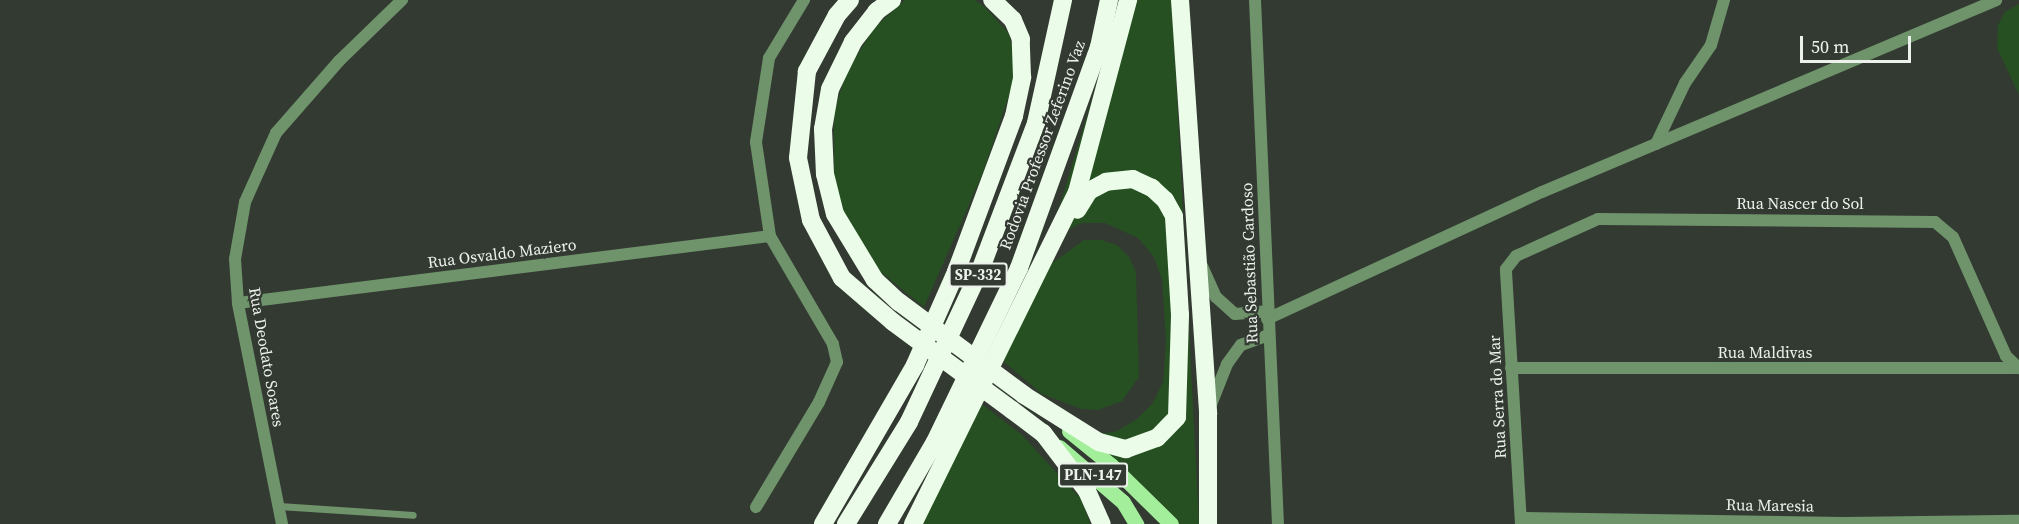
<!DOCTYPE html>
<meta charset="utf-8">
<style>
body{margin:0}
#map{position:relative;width:2019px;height:524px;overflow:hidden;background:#333a32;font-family:"Source Serif 4",serif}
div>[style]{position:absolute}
.green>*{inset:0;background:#265022}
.lane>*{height:7px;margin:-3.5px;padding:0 3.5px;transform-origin:3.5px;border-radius:3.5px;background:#6f936b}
.street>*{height:12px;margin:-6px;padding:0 6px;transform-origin:6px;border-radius:6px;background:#6f936b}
.primary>*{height:15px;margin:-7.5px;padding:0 7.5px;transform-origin:7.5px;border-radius:7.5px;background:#a3ee9b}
.highway>*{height:18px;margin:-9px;padding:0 9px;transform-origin:9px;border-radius:9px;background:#ebfde9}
.highway-bridge>*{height:18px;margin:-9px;padding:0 9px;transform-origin:9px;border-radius:9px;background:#ebfde9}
span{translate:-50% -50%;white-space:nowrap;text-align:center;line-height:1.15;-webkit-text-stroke:4.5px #333a32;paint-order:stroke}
.shield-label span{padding:2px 4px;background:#333a32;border:2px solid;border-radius:4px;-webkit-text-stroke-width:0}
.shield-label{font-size:15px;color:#ecf1ec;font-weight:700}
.street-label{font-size:16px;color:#ecf1ec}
.scale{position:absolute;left:1800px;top:36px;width:111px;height:27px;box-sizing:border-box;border:3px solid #ecf1ec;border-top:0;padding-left:8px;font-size:18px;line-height:21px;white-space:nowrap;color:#ecf1ec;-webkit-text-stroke:4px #333a32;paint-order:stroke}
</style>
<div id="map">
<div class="green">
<i style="clip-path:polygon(905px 0,975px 0,985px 7px,1009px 34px,1018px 69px,982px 175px,924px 307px,877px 269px,844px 217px,834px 176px,834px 113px,846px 73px,874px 28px)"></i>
<i style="clip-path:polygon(1122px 0,1172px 0,1199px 524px,1173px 524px,1108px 454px,1095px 435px,1117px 431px,1137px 419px,1153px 403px,1163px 382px,1166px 342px,1162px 280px,1154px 257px,1138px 238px,1105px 223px,1082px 223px,1050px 238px)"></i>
<i style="clip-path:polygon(2019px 4px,2019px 95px,1997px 48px,1998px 25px,2005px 12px)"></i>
<i style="clip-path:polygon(1084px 240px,1101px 240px,1117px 245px,1129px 257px,1136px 272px,1139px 377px,1122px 401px,1098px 410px,1082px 409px,1042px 394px,1003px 361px,1044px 269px)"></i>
<i style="clip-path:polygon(979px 402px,1021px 434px,1082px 500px,1090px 524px,919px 524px)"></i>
</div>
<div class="lane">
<i style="left:279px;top:506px;width:134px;rotate:3.8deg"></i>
</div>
<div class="street">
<i style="left:1255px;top:0;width:525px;rotate:87.49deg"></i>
<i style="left:1656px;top:144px;width:68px;rotate:-64.6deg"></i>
<i style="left:1685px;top:83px;width:46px;rotate:-55.6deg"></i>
<i style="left:1711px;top:45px;width:47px;rotate:-73.9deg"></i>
<i style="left:1202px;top:266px;width:34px;rotate:66deg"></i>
<i style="left:1216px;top:297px;width:25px;rotate:42deg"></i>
<i style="left:1235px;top:314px;width:32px;rotate:-5deg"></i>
<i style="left:238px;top:303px;width:536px;rotate:-7.18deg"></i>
<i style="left:1267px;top:319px;width:303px;rotate:-24.8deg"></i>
<i style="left:1542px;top:192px;width:493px;rotate:-22.9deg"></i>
<i style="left:1511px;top:368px;width:508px"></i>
<i style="left:1210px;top:407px;width:46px;rotate:-68.4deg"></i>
<i style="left:1227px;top:364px;width:24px;rotate:-54deg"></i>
<i style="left:1241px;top:345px;width:29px;rotate:-20deg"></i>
<i style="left:756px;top:507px;width:122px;rotate:-59deg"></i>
<i style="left:819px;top:402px;width:44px;rotate:-65.8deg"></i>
<i style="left:837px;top:362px;width:18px;rotate:-103deg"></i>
<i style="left:833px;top:344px;width:125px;rotate:-120.3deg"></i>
<i style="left:770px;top:236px;width:95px;rotate:-98.5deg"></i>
<i style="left:756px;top:142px;width:85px;rotate:-81.2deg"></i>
<i style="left:769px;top:58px;width:68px;rotate:-58.9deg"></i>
<i style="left:1521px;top:518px;width:323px;rotate:0.9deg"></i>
<i style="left:1844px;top:523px;width:175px;rotate:-0.7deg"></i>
<i style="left:282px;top:524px;width:225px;rotate:-101.3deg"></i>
<i style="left:238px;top:303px;width:44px;rotate:-93.9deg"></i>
<i style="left:235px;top:259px;width:58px;rotate:-80deg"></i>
<i style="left:245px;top:202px;width:76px;rotate:-65.8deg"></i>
<i style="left:276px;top:133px;width:96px;rotate:-48.8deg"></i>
<i style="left:339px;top:61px;width:88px;rotate:-44.1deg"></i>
<i style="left:1521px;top:524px;width:255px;rotate:-93.4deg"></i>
<i style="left:1506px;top:269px;width:16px;rotate:-52deg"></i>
<i style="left:1516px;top:256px;width:90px;rotate:-24.3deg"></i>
<i style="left:1598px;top:219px;width:337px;rotate:0.5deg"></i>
<i style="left:1935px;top:222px;width:23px;rotate:40deg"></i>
<i style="left:1953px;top:237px;width:130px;rotate:66deg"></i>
<i style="left:2006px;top:356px;width:18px;rotate:43deg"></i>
</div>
<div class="primary">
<i style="left:1069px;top:431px;width:54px;rotate:39deg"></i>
<i style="left:1111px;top:465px;width:84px;rotate:44.5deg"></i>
<i style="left:1059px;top:447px;width:84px;rotate:40.7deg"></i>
<i style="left:1123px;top:502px;width:26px;rotate:59deg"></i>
</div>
<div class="highway">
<i style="left:850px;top:0;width:20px;rotate:131deg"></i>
<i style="left:837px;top:15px;width:64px;rotate:118.2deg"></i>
<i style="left:807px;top:71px;width:87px;rotate:95.9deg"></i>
<i style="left:798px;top:158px;width:63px;rotate:78.2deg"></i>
<i style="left:811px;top:220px;width:66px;rotate:61.9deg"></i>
<i style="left:842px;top:278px;width:67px;rotate:40.8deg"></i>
<i style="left:892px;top:0;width:19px;rotate:144deg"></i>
<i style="left:877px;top:11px;width:39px;rotate:128deg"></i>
<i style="left:853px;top:42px;width:52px;rotate:116.1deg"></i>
<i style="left:830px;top:89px;width:41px;rotate:99.9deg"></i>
<i style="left:823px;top:129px;width:45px;rotate:87.5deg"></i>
<i style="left:825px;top:174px;width:41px;rotate:76deg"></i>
<i style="left:835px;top:214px;width:77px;rotate:58.8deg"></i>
<i style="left:875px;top:280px;width:33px;rotate:43deg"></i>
<i style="left:1180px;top:0;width:415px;rotate:86.1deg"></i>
<i style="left:1208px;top:414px;width:110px;rotate:90deg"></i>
<i style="left:1024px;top:395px;width:89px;rotate:32.1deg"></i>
<i style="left:1099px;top:442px;width:28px;rotate:15deg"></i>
<i style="left:1126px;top:449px;width:33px;rotate:-20deg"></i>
<i style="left:1157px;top:438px;width:29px;rotate:-46deg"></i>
<i style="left:1177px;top:417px;width:102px;rotate:-88.3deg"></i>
<i style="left:1180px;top:315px;width:99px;rotate:-93.5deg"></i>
<i style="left:1174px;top:216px;width:18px;rotate:-119deg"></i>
<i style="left:1165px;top:200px;width:18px;rotate:-137deg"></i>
<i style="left:1152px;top:188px;width:21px;rotate:-155deg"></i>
<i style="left:1133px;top:179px;width:27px;rotate:174deg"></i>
<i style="left:1106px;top:182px;width:19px;rotate:152deg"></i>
<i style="left:1089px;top:191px;width:22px;rotate:122deg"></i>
<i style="left:1012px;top:410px;width:39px;rotate:37deg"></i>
<i style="left:1043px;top:433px;width:73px;rotate:52.8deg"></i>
<i style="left:1087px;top:491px;width:36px;rotate:66deg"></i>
<i style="left:823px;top:524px;width:184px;rotate:-59.9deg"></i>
<i style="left:915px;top:365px;width:102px;rotate:-66.2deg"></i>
<i style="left:956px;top:272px;width:166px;rotate:-69.6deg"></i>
<i style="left:1014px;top:116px;width:40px;rotate:-78deg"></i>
<i style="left:1022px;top:77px;width:38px;rotate:-92deg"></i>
<i style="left:1021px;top:39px;width:21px;rotate:-113deg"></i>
<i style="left:1013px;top:20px;width:29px;rotate:-136deg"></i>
<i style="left:846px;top:524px;width:120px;rotate:-58.3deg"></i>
<i style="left:909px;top:422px;width:170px;rotate:-64.9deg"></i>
<i style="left:981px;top:268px;width:155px;rotate:-69.2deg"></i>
<i style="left:1036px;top:123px;width:126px;rotate:-77.6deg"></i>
<i style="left:887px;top:524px;width:95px;rotate:-59.7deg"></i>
<i style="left:935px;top:442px;width:193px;rotate:-64.2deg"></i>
<i style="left:1019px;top:268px;width:235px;rotate:-70.1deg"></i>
<i style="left:1099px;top:47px;width:48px;rotate:-78deg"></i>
<i style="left:913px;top:524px;width:370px;rotate:-63.7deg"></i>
<i style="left:1077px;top:192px;width:199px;rotate:-75.1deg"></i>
</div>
<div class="highway-bridge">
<i style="left:899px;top:302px;width:156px;rotate:36.6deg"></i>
<i style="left:893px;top:322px;width:148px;rotate:36.5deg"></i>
</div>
<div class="shield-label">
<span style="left:978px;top:275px">SP-332</span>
<span style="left:1093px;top:475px">PLN-147</span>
</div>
<div class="street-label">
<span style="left:1042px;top:145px;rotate:-70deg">Rodovia Professor Zeferino Vaz</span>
<span style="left:1800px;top:203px">Rua Nascer do Sol</span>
<span style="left:502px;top:253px;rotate:-7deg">Rua Osvaldo Maziero</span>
<span style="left:1249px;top:263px;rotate:-92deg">Rua Sebastião Cardoso</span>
<span style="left:1765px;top:352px">Rua Maldivas</span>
<span style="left:267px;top:357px;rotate:80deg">Rua Deodato Soares</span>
<span style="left:1497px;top:397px;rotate:-93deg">Rua Serra do Mar</span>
<span style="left:1770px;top:505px;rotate:1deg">Rua Maresia</span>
</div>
<div class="scale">50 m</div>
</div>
